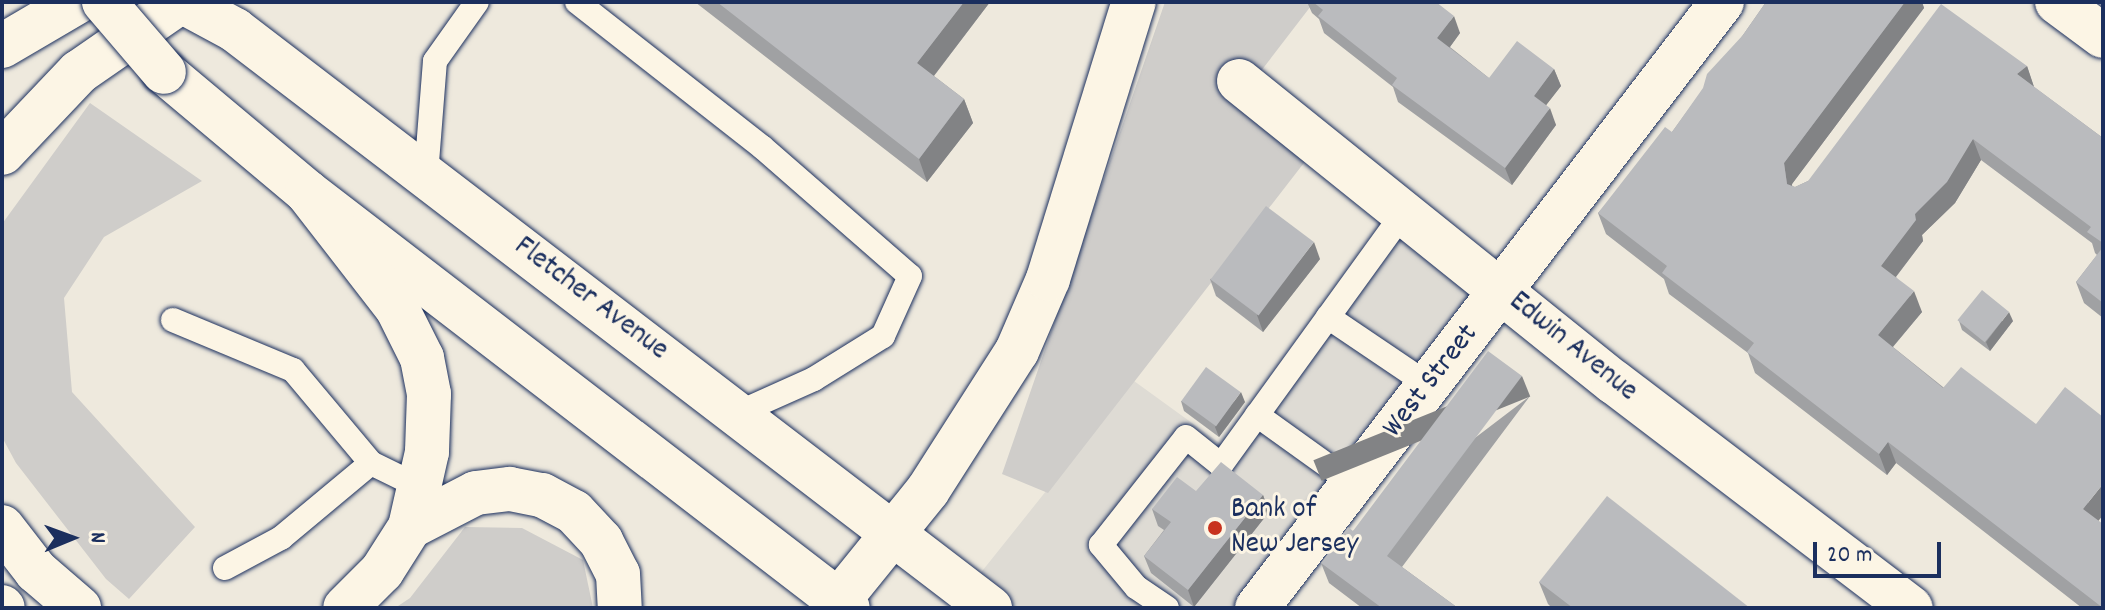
<!DOCTYPE html>
<style>
body{margin:0}
#map{position:relative;width:2105px;height:610px;overflow:hidden;background:#eee9dd;font-family:Dekko,sans-serif}
div>[style]{position:absolute}
.built>*{inset:0;background:#dedbd4}
.green>*{inset:0;background:#cfcdca}
.roads{filter:drop-shadow(0 0 2px #1b2f5e) drop-shadow(0 0 2px #1b2f5e)}
.service>*{height:24px;margin:-12px;padding:0 12px;transform-origin:12px;border-radius:12px;background:#fcf5e5}
.minor>*{height:44px;margin:-22px;padding:0 22px;transform-origin:22px;border-radius:22px;background:#fcf5e5}
.trunk>*{height:44px;margin:-22px;padding:0 22px;transform-origin:22px;border-radius:22px;background:#fcf5e5}
.motorway>*{height:44px;margin:-22px;padding:0 22px;transform-origin:22px;border-radius:22px;background:#fcf5e5}
.bridges{filter:drop-shadow(0 0 2px #1b2f5e) drop-shadow(0 0 2px #1b2f5e)}
.trunk-bridge>*{height:44px;margin:-22px;padding:0 22px;transform-origin:22px;border-radius:22px;background:#fcf5e5}
.wall>*{inset:0;background:#a0a1a3}
.shaded-wall>*{inset:0;background:#828385;transform-origin:0 0}
.building>*{inset:0;background:#babbbe;transform-origin:0 0}
.dots>*{width:22px;height:22px;translate:-50% -50%;box-sizing:border-box;border:4px solid #fcf5e5;border-radius:50%}
span{translate:-50% -50%;white-space:nowrap;text-align:center;line-height:1.15;-webkit-text-stroke:6px #fcf5e5;paint-order:stroke}
.street-label{font-size:30px;color:#1b2f5e}
.poi-label{font-size:30px;color:#1b2f5e}
.left{translate:0 -50%;text-align:left}
.frame{position:absolute;inset:0;border:4px solid #1b2f5e;pointer-events:none}
.north{position:absolute;left:32px;top:498px;width:80px;height:80px;-webkit-text-stroke:6px #fcf5e5;paint-order:stroke;rotate:89deg;font-size:22px;font-weight:700;line-height:32px;text-align:center;color:#1b2f5e}
.north::after{content:'';display:block;margin:auto;width:28px;height:36px;background:#1b2f5e;clip-path:polygon(50% 0,100% 100%,50% 72%,0 100%)}
.scale{position:absolute;left:1813px;top:542px;width:128px;height:36px;box-sizing:border-box;border:4px solid #1b2f5e;border-top:0;padding-left:10px;font-size:24px;line-height:28px;white-space:nowrap;color:#1b2f5e;-webkit-text-stroke:6px #fcf5e5;paint-order:stroke}
</style>
<div id="map">
<div class="built">
<i style="clip-path:polygon(1396px 210px,1502px 291px,1257px 608px,990px 608px,967px 590px,1134px 381px,1221px 444px)"></i>
</div>
<div class="green">
<i style="clip-path:polygon(1165px 2px,1314px 2px,1248px 88px,1317px 146px,1048px 493px,1002px 474px)"></i>
<i style="clip-path:polygon(90px 103px,202px 181px,104px 237px,64px 298px,72px 392px,195px 527px,129px 599px,106px 579px,16px 463px,2px 437px,2px 224px)"></i>
<i style="clip-path:polygon(465px 527px,522px 528px,583px 560px,593px 608px,395px 608px,410px 598px)"></i>
</div>
<div class="roads">
<div class="service">
<i style="left:577px;top:2px;width:235px;rotate:38.1deg"></i>
<i style="left:762px;top:147px;width:196px;rotate:41.1deg"></i>
<i style="left:910px;top:276px;width:66px;rotate:114.2deg"></i>
<i style="left:883px;top:336px;width:81px;rotate:148.1deg"></i>
<i style="left:814px;top:379px;width:83px;rotate:155.9deg"></i>
<i style="left:426px;top:175px;width:114px;rotate:-85.5deg"></i>
<i style="left:435px;top:61px;width:72px;rotate:-54.6deg"></i>
<i style="left:1328px;top:317px;width:122px;rotate:34deg"></i>
<i style="left:173px;top:320px;width:130px;rotate:22.6deg"></i>
<i style="left:293px;top:370px;width:121px;rotate:50deg"></i>
<i style="left:371px;top:463px;width:55px;rotate:26.1deg"></i>
<i style="left:1257px;top:415px;width:118px;rotate:35.7deg"></i>
<i style="left:225px;top:568px;width:64px;rotate:-28.2deg"></i>
<i style="left:281px;top:538px;width:117px;rotate:-39.8deg"></i>
<i style="left:1167px;top:608px;width:37px;rotate:-146deg"></i>
<i style="left:1136px;top:587px;width:55px;rotate:-129.8deg"></i>
<i style="left:1101px;top:545px;width:137px;rotate:-51.8deg"></i>
<i style="left:1186px;top:437px;width:45px;rotate:38.7deg"></i>
<i style="left:1221px;top:465px;width:309px;rotate:-54.1deg"></i>
</div>
<div class="minor">
<i style="left:2057px;top:2px;width:57px;rotate:36.5deg"></i>
<i style="left:1239px;top:81px;width:481px;rotate:38.8deg"></i>
<i style="left:1614px;top:382px;width:373px;rotate:37.3deg"></i>
<i style="left:1257px;top:608px;width:764px;rotate:-52.5deg"></i>
</div>
<div class="trunk">
<i style="left:183px;top:2px;width:59px;rotate:28.3deg"></i>
<i style="left:235px;top:30px;width:951px;rotate:37.44deg"></i>
<i style="left:164px;top:72px;width:187px;rotate:40deg"></i>
<i style="left:307px;top:192px;width:682px;rotate:37.56deg"></i>
<i style="left:839px;top:600px;width:141px;rotate:-51deg"></i>
<i style="left:928px;top:490px;width:165px;rotate:-57.4deg"></i>
<i style="left:1017px;top:351px;width:78px;rotate:-66.7deg"></i>
<i style="left:1048px;top:279px;width:290px;rotate:-72.8deg"></i>
</div>
<div class="motorway">
<i style="left:2px;top:46px;width:87px;rotate:-30.4deg"></i>
<i style="left:2px;top:153px;width:112px;rotate:-46.5deg"></i>
<i style="left:79px;top:72px;width:123px;rotate:-34.7deg"></i>
<i style="left:307px;top:192px;width:147px;rotate:52.2deg"></i>
<i style="left:397px;top:308px;width:56px;rotate:63.4deg"></i>
<i style="left:422px;top:358px;width:37px;rotate:79deg"></i>
<i style="left:429px;top:394px;width:58px;rotate:92deg"></i>
<i style="left:427px;top:452px;width:77px;rotate:102.8deg"></i>
<i style="left:410px;top:527px;width:52px;rotate:122.5deg"></i>
<i style="left:382px;top:571px;width:52px;rotate:135deg"></i>
<i style="left:2px;top:527px;width:56px;rotate:52.3deg"></i>
<i style="left:36px;top:571px;width:57px;rotate:40.7deg"></i>
<i style="left:410px;top:527px;width:74px;rotate:-27.3deg"></i>
<i style="left:476px;top:493px;width:34px;rotate:-7deg"></i>
<i style="left:510px;top:489px;width:33px;rotate:11deg"></i>
<i style="left:542px;top:495px;width:36px;rotate:28deg"></i>
<i style="left:574px;top:512px;width:40px;rotate:47deg"></i>
<i style="left:601px;top:541px;width:37px;rotate:63deg"></i>
<i style="left:618px;top:574px;width:34px;rotate:87deg"></i>
<i style="left:2px;top:607px;width:1px;rotate:45deg"></i>
</div>
</div>
<div class="bridges">
<div class="trunk-bridge">
<i style="left:104px;top:2px;width:92px;rotate:49.4deg"></i>
</div>
</div>
<div class="wall">
<i style="clip-path:polygon(695px 2px,990px 2px,934px 76px,964px 99px,973px 123px,927px 182px)"></i>
<i style="clip-path:polygon(1307px 2px,1436px 2px,1460px 33px,1450px 47px,1489px 78px,1554px 69px,1561px 86px,1546px 105px,1556px 125px,1512px 185px,1398px 102px,1393px 87px,1324px 33px,1319px 19px,1312px 13px)"></i>
<i style="clip-path:polygon(1766px 2px,1922px 2px,1924px 8px,1792px 184px,1792px 186px,1795px 187px,1808px 181px,2027px 66px,2034px 87px,2103px 138px,2103px 318px,2084px 303px,2076px 282px,2097px 255px,2095px 253px,2092px 243px,1981px 160px,1955px 203px,1922px 235px,1923px 241px,1896px 277px,1922px 312px,1893px 347px,2103px 515px,2098px 521px,2103px 608px,2082px 608px,1896px 463px,1887px 475px,1755px 373px,1748px 353px,1669px 294px,1664px 279px,1606px 234px,1598px 213px,1672px 132px,1743px 35px)"></i>
<i style="clip-path:polygon(1320px 259px,1263px 332px,1216px 296px,1210px 279px)"></i>
<i style="clip-path:polygon(1959px 321px,2013px 321px,1990px 351px,1962px 330px)"></i>
<i style="clip-path:polygon(1530px 396px,1402px 567px,1458px 608px,1362px 608px,1329px 583px,1321px 563px,1353px 531px)"></i>
<i style="clip-path:polygon(1181px 401px,1245px 402px,1219px 437px,1184px 411px)"></i>
<i style="clip-path:polygon(1196px 491px,1263px 495px,1269px 512px,1194px 607px,1151px 573px,1144px 556px,1164px 530px,1158px 526px,1152px 509px)"></i>
<i style="clip-path:polygon(1539px 582px,1750px 608px,1552px 608px,1548px 604px)"></i>
</div>
<div class="shaded-wall">
<i style="clip-path:polygon(964px 2px,990px 2px,926px 86px,917px 63px)"></i>
<i style="clip-path:polygon(1905px 2px,1922px 2px,1924px 8px,1792px 184px,1794px 204px,1787px 184px,1784px 163px)"></i>
<i style="clip-path:polygon(1454px 16px,1460px 33px,1444px 55px,1437px 38px)"></i>
<i style="clip-path:polygon(2027px 66px,2034px 87px,2017px 74px)"></i>
<i style="clip-path:polygon(1554px 69px,1561px 86px,1540px 113px,1534px 96px)"></i>
<i style="clip-path:polygon(964px 99px,973px 123px,927px 182px,919px 159px)"></i>
<i style="clip-path:polygon(1550px 108px,1556px 125px,1512px 185px,1505px 168px)"></i>
<i style="clip-path:polygon(1973px 139px,1981px 160px,1955px 203px,1922px 235px,1923px 241px,1888px 287px,1881px 266px,1915px 214px)"></i>
<i style="clip-path:polygon(1314px 242px,1320px 259px,1263px 332px,1257px 315px)"></i>
<i style="clip-path:polygon(1914px 291px,1922px 312px,1885px 356px,1878px 335px)"></i>
<i style="clip-path:polygon(2009px 312px,2013px 321px,1990px 351px,1986px 342px)"></i>
<i style="left:1522px;top:376px;width:22px;height:225px;rotate:68deg"></i>
<i style="clip-path:polygon(1241px 392px,1245px 402px,1219px 437px,1215px 427px)"></i>
<i style="clip-path:polygon(1888px 442px,1896px 463px,1887px 475px,1879px 454px)"></i>
<i style="clip-path:polygon(2103px 484px,2103px 515px,2091px 530px,2083px 509px)"></i>
<i style="clip-path:polygon(1263px 495px,1269px 512px,1194px 607px,1188px 590px)"></i>
</div>
<div class="building">
<i style="clip-path:polygon(717px 2px,964px 2px,917px 63px,964px 99px,919px 159px)"></i>
<i style="clip-path:polygon(1313px 2px,1436px 2px,1454px 16px,1437px 38px,1489px 78px,1517px 41px,1554px 69px,1534px 96px,1550px 108px,1505px 168px,1392px 85px,1397px 78px,1318px 16px,1323px 10px)"></i>
<i style="clip-path:polygon(1766px 2px,1905px 2px,1784px 163px,1787px 184px,1795px 187px,1808px 181px,1941px 4px,2027px 66px,2017px 74px,2103px 138px,2103px 243px,2087px 232px,2091px 227px,1973px 139px,1947px 182px,1915px 214px,1916px 220px,1881px 266px,1914px 291px,1878px 335px,1943px 388px,1961px 367px,2036px 424px,2065px 387px,2103px 417px,2103px 484px,2083px 509px,2103px 524px,2103px 608px,1888px 442px,1879px 454px,1747px 352px,1754px 343px,1662px 273px,1667px 266px,1598px 213px,1665px 127px,1672px 132px,1703px 88px,1707px 74px,1743px 35px)"></i>
<i style="left:1266px;top:206px;width:60px;height:92px;rotate:37deg"></i>
<i style="clip-path:polygon(2103px 247px,2103px 303px,2076px 282px)"></i>
<i style="left:1982px;top:290px;width:35px;height:39px;rotate:39deg"></i>
<i style="clip-path:polygon(1488px 351px,1522px 376px,1387px 556px,1458px 608px,1382px 608px,1321px 563px,1348px 527px,1353px 531px)"></i>
<i style="left:1206px;top:367px;width:43px;height:42px;rotate:36deg"></i>
<i style="clip-path:polygon(1221px 462px,1263px 495px,1188px 590px,1144px 556px,1171px 522px,1152px 509px,1177px 477px,1196px 491px)"></i>
<i style="clip-path:polygon(1607px 496px,1750px 608px,1573px 608px,1539px 582px)"></i>
</div>
<div class="dots">
<i style="left:1215px;top:528px;background:#c8321e"></i>
</div>
<div class="street-label">
<span style="left:590px;top:300px;rotate:37deg">Fletcher Avenue</span>
<span style="left:1572px;top:348px;rotate:39deg">Edwin Avenue</span>
<span style="left:1432px;top:382px;rotate:-52deg">West Street</span>
</div>
<div class="poi-label">
<span class="left" style="left:1231px;top:528px">Bank of<br>New Jersey</span>
</div>
<div class="frame"></div>
<div class="north">N</div>
<div class="scale">20 m</div>
</div>
